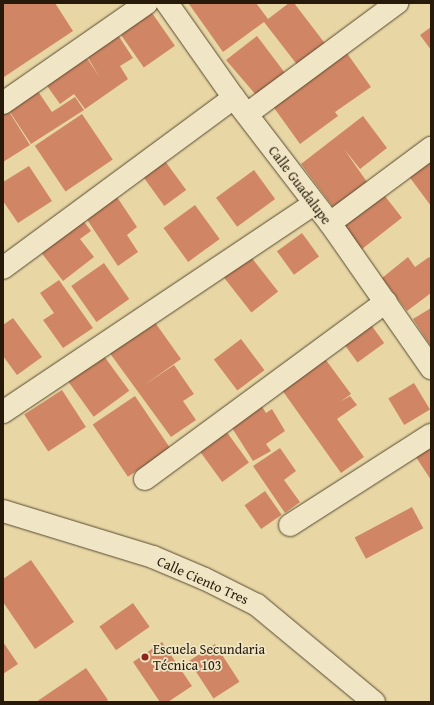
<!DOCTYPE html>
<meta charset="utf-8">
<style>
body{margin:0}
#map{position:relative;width:434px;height:705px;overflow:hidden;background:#e8d7a5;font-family:"Gentium Book Plus",serif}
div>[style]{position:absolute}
.building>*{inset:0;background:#d08664;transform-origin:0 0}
.roads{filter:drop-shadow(0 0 1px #574932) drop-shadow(0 0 1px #574932)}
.minor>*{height:22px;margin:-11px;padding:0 11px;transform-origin:11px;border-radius:11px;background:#f0e5c4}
.dots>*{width:11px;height:11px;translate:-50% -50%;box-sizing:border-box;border:2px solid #f0e5c4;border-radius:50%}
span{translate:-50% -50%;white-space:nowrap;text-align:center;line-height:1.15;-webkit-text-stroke:3.5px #f0e5c4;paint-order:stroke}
.street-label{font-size:14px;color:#271a0b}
.poi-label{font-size:14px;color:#271a0b}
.left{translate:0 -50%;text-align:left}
.frame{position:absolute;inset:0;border:4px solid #271a0b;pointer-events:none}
</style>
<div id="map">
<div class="building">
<i style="clip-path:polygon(6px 3px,55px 3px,73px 31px,4px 77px,3px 5px)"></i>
<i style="clip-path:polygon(256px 3px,268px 19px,289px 3px,294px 3px,330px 50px,302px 71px,264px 22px,223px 52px,189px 4px)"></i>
<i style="left:152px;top:13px;width:40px;height:38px;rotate:55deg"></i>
<i style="clip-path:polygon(431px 27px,431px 50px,420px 35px)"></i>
<i style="clip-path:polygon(118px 35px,133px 58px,120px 66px,128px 79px,85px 109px,74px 94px,60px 104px,45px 83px,85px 55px,100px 78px,87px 56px)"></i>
<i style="clip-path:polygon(257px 36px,288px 77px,262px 102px,226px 60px)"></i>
<i style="clip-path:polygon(344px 49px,371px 87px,335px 112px,338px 116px,300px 144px,272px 105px)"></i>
<i style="clip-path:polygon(33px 84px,52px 112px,75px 97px,84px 110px,31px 144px,4px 103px)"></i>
<i style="clip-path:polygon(8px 110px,30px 145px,3px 162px,3px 113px)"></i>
<i style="left:82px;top:114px;width:55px;height:57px;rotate:56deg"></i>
<i style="clip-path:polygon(363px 116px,387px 148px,360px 169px,344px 149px,367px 182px,333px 207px,301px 164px)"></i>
<i style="clip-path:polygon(431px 151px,431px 206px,405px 171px)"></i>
<i style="left:165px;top:161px;width:36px;height:27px;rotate:54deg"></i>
<i style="clip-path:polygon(29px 166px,52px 201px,18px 223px,3px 201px,3px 182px)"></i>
<i style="left:254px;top:170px;width:36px;height:47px;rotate:54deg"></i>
<i style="left:381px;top:191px;width:34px;height:51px;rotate:52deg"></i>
<i style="clip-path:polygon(115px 194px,137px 227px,127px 235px,138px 252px,118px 266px,84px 215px)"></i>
<i style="left:195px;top:205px;width:42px;height:39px;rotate:54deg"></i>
<i style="clip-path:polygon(79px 215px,91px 231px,80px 239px,94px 257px,63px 281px,37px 247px)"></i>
<i style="left:302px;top:233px;width:29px;height:31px;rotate:54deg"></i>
<i style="left:248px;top:253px;width:49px;height:34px;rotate:52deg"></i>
<i style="clip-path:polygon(408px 257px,415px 267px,429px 257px,431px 259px,431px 293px,407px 311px,382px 278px)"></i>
<i style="left:104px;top:263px;width:44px;height:40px;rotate:55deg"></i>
<i style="clip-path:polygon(59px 280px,93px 328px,63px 348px,43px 320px,54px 313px,40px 293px)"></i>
<i style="clip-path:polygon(431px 308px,431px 344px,430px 345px,413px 319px)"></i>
<i style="clip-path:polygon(13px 318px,42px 357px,17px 375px,3px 356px,3px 325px)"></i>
<i style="left:366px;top:318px;width:31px;height:33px;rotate:54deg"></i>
<i style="clip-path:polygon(154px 321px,181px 359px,143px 386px,174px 365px,194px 394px,183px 401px,196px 420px,171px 437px,109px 352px)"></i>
<i style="left:241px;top:339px;width:39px;height:34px;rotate:53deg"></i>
<i style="clip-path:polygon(320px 352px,351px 394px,340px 402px,350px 396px,357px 405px,337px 419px,364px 457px,341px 473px,277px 383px)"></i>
<i style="left:104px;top:356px;width:43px;height:44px;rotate:54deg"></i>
<i style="left:414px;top:383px;width:31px;height:30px;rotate:59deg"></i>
<i style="left:62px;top:390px;width:44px;height:45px;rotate:57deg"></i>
<i style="left:135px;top:396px;width:63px;height:51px;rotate:56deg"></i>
<i style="clip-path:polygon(258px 400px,266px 413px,272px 409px,285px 431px,266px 444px,271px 451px,253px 461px,227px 420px)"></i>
<i style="left:226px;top:431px;width:39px;height:33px;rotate:54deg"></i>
<i style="clip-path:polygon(431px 439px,431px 480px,412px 451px)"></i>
<i style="clip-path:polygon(280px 448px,296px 471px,284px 480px,300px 502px,285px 513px,253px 466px)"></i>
<i style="left:265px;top:491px;width:29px;height:25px;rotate:55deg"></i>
<i style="left:412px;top:507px;width:24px;height:65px;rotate:62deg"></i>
<i style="clip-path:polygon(31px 560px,74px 622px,35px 649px,3px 602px,3px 579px)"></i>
<i style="left:133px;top:603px;width:29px;height:41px;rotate:55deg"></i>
<i style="clip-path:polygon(3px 642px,18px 664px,3px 674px)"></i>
<i style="clip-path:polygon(162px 642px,192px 686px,168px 702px,160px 702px,133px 662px)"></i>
<i style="left:215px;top:644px;width:45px;height:31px;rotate:57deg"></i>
<i style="clip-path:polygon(86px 668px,108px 700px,105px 702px,36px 702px)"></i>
</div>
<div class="roads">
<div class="minor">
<i style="left:167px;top:3px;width:116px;rotate:54.8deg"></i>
<i style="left:234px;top:98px;width:158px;rotate:52.5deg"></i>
<i style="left:330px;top:223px;width:177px;rotate:55.1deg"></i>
<i style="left:3px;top:103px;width:175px;rotate:-34.8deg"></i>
<i style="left:247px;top:114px;width:187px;rotate:-36.5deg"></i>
<i style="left:330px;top:223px;width:126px;rotate:-36.6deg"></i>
<i style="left:3px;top:268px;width:287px;rotate:-36.4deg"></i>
<i style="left:3px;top:412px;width:374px;rotate:-33.8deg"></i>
<i style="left:145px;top:479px;width:299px;rotate:-36.3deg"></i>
<i style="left:3px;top:511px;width:157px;rotate:17deg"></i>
<i style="left:153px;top:557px;width:56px;rotate:22.9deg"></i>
<i style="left:205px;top:579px;width:58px;rotate:26.6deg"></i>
<i style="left:257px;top:605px;width:152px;rotate:39.7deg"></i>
<i style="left:290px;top:525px;width:167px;rotate:-32.6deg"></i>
</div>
</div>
<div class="dots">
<i style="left:145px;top:657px;background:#8f2418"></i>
</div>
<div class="street-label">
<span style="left:300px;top:185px;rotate:53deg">Calle Guadalupe</span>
<span style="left:203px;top:580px;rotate:24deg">Calle Ciento Tres</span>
</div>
<div class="poi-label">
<span class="left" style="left:153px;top:657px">Escuela Secundaria<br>Técnica 103</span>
</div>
<div class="frame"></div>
</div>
